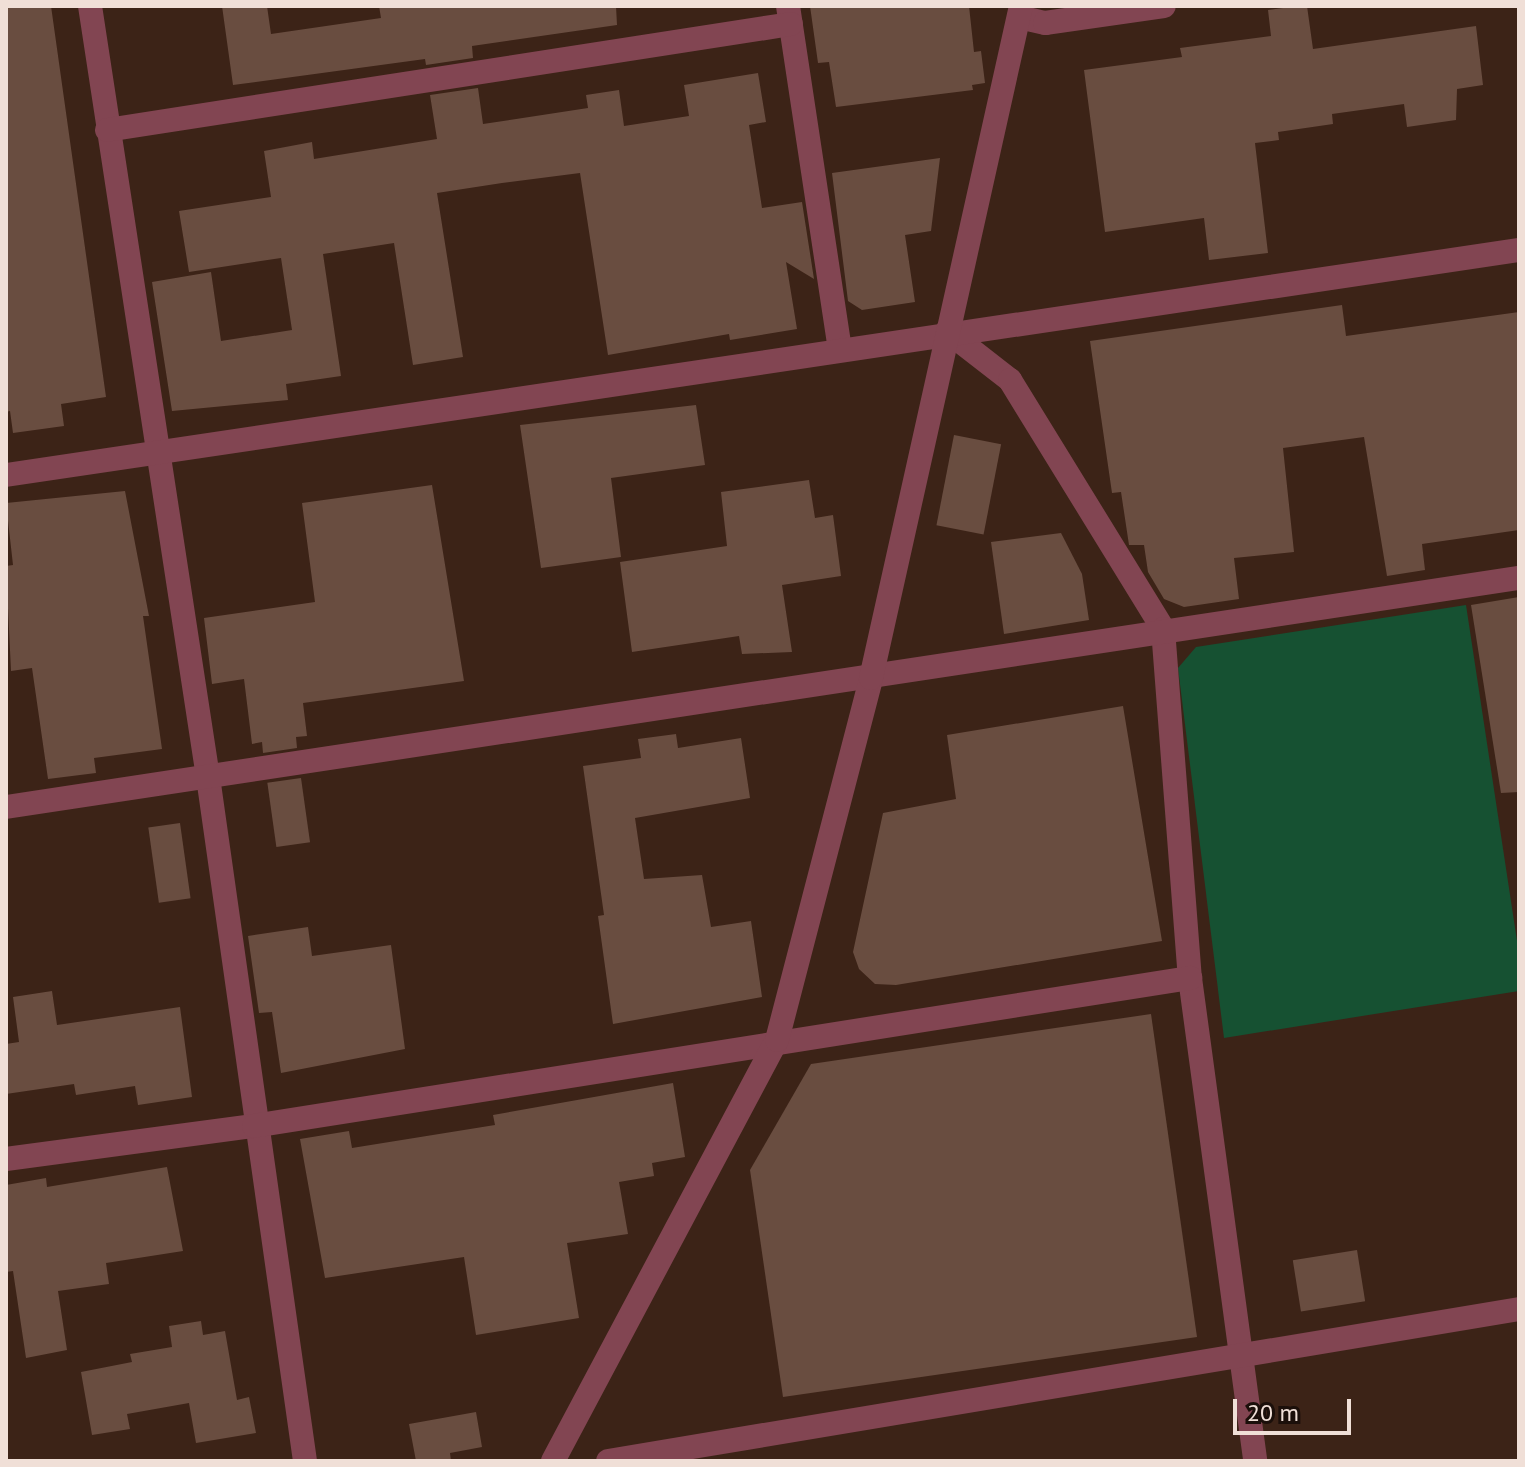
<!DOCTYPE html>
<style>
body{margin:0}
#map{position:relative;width:1525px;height:1467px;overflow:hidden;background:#3c2317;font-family:"PT Sans",sans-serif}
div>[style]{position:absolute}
.green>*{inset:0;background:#165132}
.building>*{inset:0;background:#694d40;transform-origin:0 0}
.minor>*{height:24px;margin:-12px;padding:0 12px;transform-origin:12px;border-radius:12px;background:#824552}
span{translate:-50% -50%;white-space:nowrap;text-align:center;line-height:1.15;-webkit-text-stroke:8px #1b0f0a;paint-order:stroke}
.frame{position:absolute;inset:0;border:8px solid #f0dfd7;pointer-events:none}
.scale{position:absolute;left:1233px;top:1399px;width:118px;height:36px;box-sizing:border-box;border:4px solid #f0dfd7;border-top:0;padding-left:10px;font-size:24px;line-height:28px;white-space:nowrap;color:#f0dfd7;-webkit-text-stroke:6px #1b0f0a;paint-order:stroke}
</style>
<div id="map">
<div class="green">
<i style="clip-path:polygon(1466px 605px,1519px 954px,1519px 991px,1224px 1038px,1178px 668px,1196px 647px)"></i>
</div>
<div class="building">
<i style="clip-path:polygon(51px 6px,106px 397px,61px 404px,64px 426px,13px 433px,10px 411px,6px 412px,6px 8px)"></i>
<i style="clip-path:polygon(222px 6px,267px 6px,271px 34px,381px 18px,379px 6px,616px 6px,617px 25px,472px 46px,473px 58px,426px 65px,425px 59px,233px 85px)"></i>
<i style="clip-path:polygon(810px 6px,969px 6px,974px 52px,981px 51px,985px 83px,972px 85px,973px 90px,836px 107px,829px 62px,818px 63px)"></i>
<i style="clip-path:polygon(1298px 6px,1307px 6px,1313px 49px,1476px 26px,1483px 85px,1457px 89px,1456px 120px,1407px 127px,1404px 104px,1332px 114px,1333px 124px,1278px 132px,1279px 140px,1255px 143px,1268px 253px,1209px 260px,1204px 218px,1105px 232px,1084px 70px,1182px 57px,1180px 48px,1271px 36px,1268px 10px)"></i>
<i style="clip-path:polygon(758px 73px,766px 122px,749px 125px,762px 208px,802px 202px,814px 279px,786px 262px,797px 329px,730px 340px,729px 334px,608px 355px,580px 173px,502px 183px,437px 193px,463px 357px,413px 365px,394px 243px,323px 254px,341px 376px,286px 384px,288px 400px,172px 411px,152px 282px,211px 272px,221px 341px,292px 330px,281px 258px,189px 272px,179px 211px,271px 197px,264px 151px,312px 142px,314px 159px,437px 139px,430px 95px,478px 88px,483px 124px,588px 108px,586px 95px,619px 90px,624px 126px,689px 116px,684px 85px)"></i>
<i style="clip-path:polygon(940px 158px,931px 231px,905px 235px,915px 302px,862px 310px,848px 301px,832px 173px)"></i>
<i style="clip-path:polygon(1342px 305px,1346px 336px,1519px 312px,1519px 530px,1422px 544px,1425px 570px,1387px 576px,1364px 437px,1283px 448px,1294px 552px,1234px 558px,1239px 599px,1184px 607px,1164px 599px,1148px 572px,1144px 545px,1129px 545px,1121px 492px,1112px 493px,1090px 341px)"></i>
<i style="clip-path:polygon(696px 405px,705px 465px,611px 478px,621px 557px,541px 568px,520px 425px)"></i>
<i style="left:954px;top:435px;width:48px;height:92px;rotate:11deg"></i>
<i style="clip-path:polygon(809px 480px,815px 518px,833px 515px,841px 576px,782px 585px,792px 652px,742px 654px,739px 636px,632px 652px,620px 562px,727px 546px,721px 492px)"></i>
<i style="clip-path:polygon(432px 485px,464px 681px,303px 703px,307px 736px,296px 737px,297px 748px,263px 753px,262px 742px,252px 744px,244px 679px,212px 684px,204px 618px,315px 602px,302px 503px)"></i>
<i style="clip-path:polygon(125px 491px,149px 616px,143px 616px,162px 749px,94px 758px,96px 773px,48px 779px,32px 668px,11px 671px,6px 566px,13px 565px,6px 503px)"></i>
<i style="clip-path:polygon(1061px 533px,1082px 574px,1089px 620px,1004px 634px,991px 542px)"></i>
<i style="clip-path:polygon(1519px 597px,1519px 792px,1501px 793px,1471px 605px)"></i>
<i style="clip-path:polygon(1123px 706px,1162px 941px,896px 985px,875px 984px,859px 969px,853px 952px,883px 813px,956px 799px,947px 735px)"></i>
<i style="clip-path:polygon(676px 734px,678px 748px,741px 738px,750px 798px,635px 818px,644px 879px,702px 875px,711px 927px,751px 921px,762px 997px,613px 1024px,598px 916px,604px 915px,583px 766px,641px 758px,638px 739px)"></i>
<i style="left:301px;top:778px;width:65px;height:34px;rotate:82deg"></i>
<i style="left:180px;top:823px;width:76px;height:32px;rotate:82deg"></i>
<i style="clip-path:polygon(308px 927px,312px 956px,391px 945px,405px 1049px,281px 1073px,272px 1012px,259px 1013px,248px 936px)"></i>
<i style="clip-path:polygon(52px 991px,57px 1025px,180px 1007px,192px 1097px,138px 1105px,135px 1086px,76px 1095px,74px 1084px,6px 1094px,6px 1044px,19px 1042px,13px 997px)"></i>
<i style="clip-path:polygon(1151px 1014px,1197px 1337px,783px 1397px,750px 1170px,811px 1064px)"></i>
<i style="clip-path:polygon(673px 1083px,685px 1157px,652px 1163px,654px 1176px,619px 1182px,628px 1234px,567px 1243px,579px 1318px,476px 1335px,464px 1257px,325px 1278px,300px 1139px,349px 1131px,352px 1148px,495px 1125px,493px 1115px)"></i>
<i style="clip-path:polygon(167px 1167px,183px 1251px,106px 1263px,109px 1284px,58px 1291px,67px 1350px,26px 1358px,13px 1271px,6px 1272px,6px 1185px,46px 1178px,47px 1187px)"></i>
<i style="left:1357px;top:1250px;width:52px;height:65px;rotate:81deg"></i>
<i style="clip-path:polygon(201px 1321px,203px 1335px,225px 1331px,237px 1400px,249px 1397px,256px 1433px,196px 1443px,189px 1403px,127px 1414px,130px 1429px,92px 1435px,81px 1372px,132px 1362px,130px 1354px,172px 1347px,169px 1326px)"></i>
<i style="clip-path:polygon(476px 1412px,482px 1447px,450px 1453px,451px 1461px,416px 1461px,409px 1424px)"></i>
</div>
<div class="minor">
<i style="left:90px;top:6px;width:780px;rotate:81.3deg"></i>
<i style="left:208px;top:777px;width:691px;rotate:81.93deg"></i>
<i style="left:788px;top:6px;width:348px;rotate:81.4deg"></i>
<i style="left:1019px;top:17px;width:27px;rotate:13deg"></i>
<i style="left:1045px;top:23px;width:120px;rotate:-8.1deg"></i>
<i style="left:107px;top:130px;width:692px;rotate:-8.81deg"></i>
<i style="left:947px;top:331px;width:80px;rotate:37.9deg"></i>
<i style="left:1010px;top:380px;width:292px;rotate:58.4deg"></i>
<i style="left:1163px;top:629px;width:350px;rotate:85.6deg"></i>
<i style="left:1190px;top:978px;width:487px;rotate:82.3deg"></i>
<i style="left:6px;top:475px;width:1530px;rotate:-8.46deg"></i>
<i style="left:6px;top:807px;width:1530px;rotate:-8.61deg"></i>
<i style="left:6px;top:1159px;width:250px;rotate:-7.6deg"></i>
<i style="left:254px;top:1126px;width:948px;rotate:-8.99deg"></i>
<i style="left:553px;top:1461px;width:477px;rotate:-62deg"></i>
<i style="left:777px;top:1040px;width:374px;rotate:-75.4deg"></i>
<i style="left:871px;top:678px;width:689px;rotate:-77.42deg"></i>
<i style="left:608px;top:1461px;width:924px;rotate:-9.47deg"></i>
</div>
<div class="frame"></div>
<div class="scale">20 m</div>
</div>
